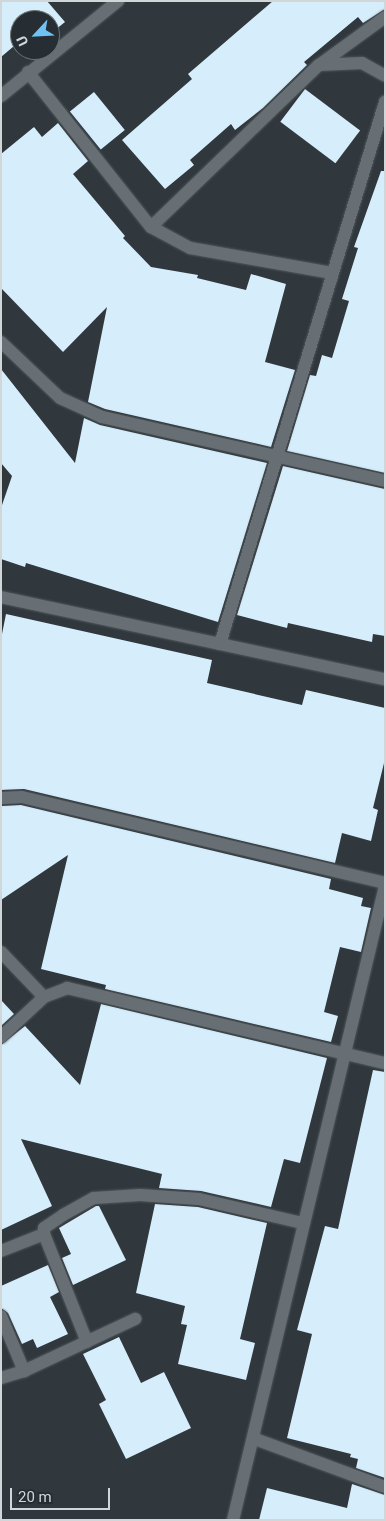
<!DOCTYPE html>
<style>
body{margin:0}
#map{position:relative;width:386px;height:1521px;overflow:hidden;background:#30383e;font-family:Roboto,sans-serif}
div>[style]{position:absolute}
.building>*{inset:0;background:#d6edfb;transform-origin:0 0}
.roads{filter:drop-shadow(0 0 1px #50575a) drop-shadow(0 0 1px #50575a)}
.minor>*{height:12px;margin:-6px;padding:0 6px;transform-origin:6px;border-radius:6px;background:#676f75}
span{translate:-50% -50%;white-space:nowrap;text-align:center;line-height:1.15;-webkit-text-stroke:5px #272e33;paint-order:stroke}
.frame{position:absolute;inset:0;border:2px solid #d1d6d9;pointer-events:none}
.north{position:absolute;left:10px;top:10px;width:50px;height:50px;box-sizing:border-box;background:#272e33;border:1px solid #6b7175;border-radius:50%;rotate:245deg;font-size:14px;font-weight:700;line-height:20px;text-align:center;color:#d1d6d9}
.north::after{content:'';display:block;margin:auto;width:18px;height:22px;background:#6fc2f4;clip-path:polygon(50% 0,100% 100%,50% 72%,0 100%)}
.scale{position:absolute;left:10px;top:1488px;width:100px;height:22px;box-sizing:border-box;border:2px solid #d1d6d9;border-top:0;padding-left:6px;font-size:15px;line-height:18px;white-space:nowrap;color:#d1d6d9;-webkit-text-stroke:4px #272e33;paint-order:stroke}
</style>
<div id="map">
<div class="building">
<i style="clip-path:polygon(1px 1px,47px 1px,65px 22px,50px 34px,50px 20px,20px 20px,20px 41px,1px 57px)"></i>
<i style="clip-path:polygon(273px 1px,385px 1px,385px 9px,363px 23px,358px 17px,304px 62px,307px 65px,263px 108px,235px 130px,231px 124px,190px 160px,194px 165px,165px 189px,122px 140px,192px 79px,188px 74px)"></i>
<i style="left:305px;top:89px;width:69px;height:41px;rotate:37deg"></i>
<i style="left:94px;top:92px;width:49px;height:31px;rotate:51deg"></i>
<i style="clip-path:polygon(58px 123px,88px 161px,73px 174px,125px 236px,123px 238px,151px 267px,198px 275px,197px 278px,246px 290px,251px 274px,286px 284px,265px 362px,295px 370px,271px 447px,105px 409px,88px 402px,107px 307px,63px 352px,1px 288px,1px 154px,34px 127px,42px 137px)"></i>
<i style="clip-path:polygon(381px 171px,385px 171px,385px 473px,287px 451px,310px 375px,316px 376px,322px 355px,332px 358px,349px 301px,342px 299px,358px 248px,354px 247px)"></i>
<i style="clip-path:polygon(1px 369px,75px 463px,84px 418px,100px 425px,267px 463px,218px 622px,26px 563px,25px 567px,1px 559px,1px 508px,12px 476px,1px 463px)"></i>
<i style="clip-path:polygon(283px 466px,385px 489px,385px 636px,373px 634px,372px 642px,288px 623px,287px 628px,237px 615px)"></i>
<i style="clip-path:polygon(6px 614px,212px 660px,207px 683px,302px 705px,306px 690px,385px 708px,385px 759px,373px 808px,378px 810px,371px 841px,342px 833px,335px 863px,24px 789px,1px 790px,1px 639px)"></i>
<i style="clip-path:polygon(21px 805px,331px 879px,329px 889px,363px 898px,361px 906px,371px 908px,361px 952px,340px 947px,324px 1012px,338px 1016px,331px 1042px,105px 989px,106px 985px,41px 969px,68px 855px,1px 900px,1px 806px)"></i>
<i style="clip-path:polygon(1px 1000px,14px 1014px,1px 1026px)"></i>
<i style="clip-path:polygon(101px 1004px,327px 1058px,300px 1163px,284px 1159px,271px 1207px,201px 1191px,159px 1188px,162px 1174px,21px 1139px,52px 1206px,1px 1230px,1px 1045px,25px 1026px,80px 1085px)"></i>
<i style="clip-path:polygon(373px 1070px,385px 1072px,385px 1478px,356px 1468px,358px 1459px,350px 1457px,351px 1454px,287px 1438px,312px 1334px,297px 1330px,325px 1226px,338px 1229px)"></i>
<i style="clip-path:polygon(155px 1204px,198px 1207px,267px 1223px,240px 1339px,255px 1343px,246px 1380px,178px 1364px,187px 1325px,181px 1324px,185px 1306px,136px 1293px)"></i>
<i style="clip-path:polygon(96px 1206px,99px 1206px,126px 1260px,73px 1285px,62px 1258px,71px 1254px,59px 1228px)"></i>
<i style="clip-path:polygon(48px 1265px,59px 1292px,50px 1297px,68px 1334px,37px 1348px,33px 1339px,22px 1344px,8px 1313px,1px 1308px,1px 1286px)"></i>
<i style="clip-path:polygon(119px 1337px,141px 1383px,164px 1372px,191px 1428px,126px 1459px,99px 1404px,106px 1400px,83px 1354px)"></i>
<i style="clip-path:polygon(352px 1484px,385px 1495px,385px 1520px,259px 1520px,267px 1488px,347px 1508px)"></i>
</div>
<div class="roads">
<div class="minor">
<i style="left:319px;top:65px;width:43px;rotate:-2.7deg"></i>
<i style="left:362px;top:63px;width:26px;rotate:29deg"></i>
<i style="left:28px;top:72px;width:198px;rotate:51.6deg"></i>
<i style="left:1px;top:96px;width:151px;rotate:-39.1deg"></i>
<i style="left:332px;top:273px;width:144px;rotate:-170deg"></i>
<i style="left:190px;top:248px;width:44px;rotate:-151.7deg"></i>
<i style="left:151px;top:227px;width:233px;rotate:-44deg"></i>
<i style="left:319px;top:65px;width:82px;rotate:-36deg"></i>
<i style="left:1px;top:342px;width:81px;rotate:43.5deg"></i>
<i style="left:60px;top:398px;width:46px;rotate:24.3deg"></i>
<i style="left:102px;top:417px;width:290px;rotate:12.7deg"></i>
<i style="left:1px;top:597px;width:393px;rotate:12.1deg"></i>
<i style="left:220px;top:644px;width:567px;rotate:-73.07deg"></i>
<i style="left:1px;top:798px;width:21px;rotate:-3deg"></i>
<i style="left:22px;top:797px;width:373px;rotate:13.3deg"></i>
<i style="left:1px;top:952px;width:62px;rotate:46.3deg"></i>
<i style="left:1px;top:1037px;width:59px;rotate:-42.9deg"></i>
<i style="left:44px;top:997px;width:25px;rotate:-21deg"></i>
<i style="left:67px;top:988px;width:327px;rotate:13.3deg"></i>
<i style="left:1px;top:1251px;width:46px;rotate:-21.6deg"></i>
<i style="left:1px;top:1316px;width:60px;rotate:67.3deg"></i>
<i style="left:87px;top:1342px;width:116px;rotate:-111.7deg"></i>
<i style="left:44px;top:1234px;width:6px;rotate:-90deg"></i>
<i style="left:44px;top:1228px;width:23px;rotate:-34deg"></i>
<i style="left:63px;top:1215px;width:35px;rotate:-29deg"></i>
<i style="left:94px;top:1198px;width:46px;rotate:-3.7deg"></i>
<i style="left:140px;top:1195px;width:59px;rotate:3.9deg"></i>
<i style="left:199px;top:1199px;width:106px;rotate:13.1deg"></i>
<i style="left:1px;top:1378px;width:24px;rotate:-17deg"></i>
<i style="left:24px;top:1371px;width:123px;rotate:-25.1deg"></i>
<i style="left:255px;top:1439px;width:139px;rotate:20.3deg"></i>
<i style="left:233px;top:1520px;width:652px;rotate:-76.52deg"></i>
</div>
</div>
<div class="frame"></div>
<div class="north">U</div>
<div class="scale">20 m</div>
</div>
